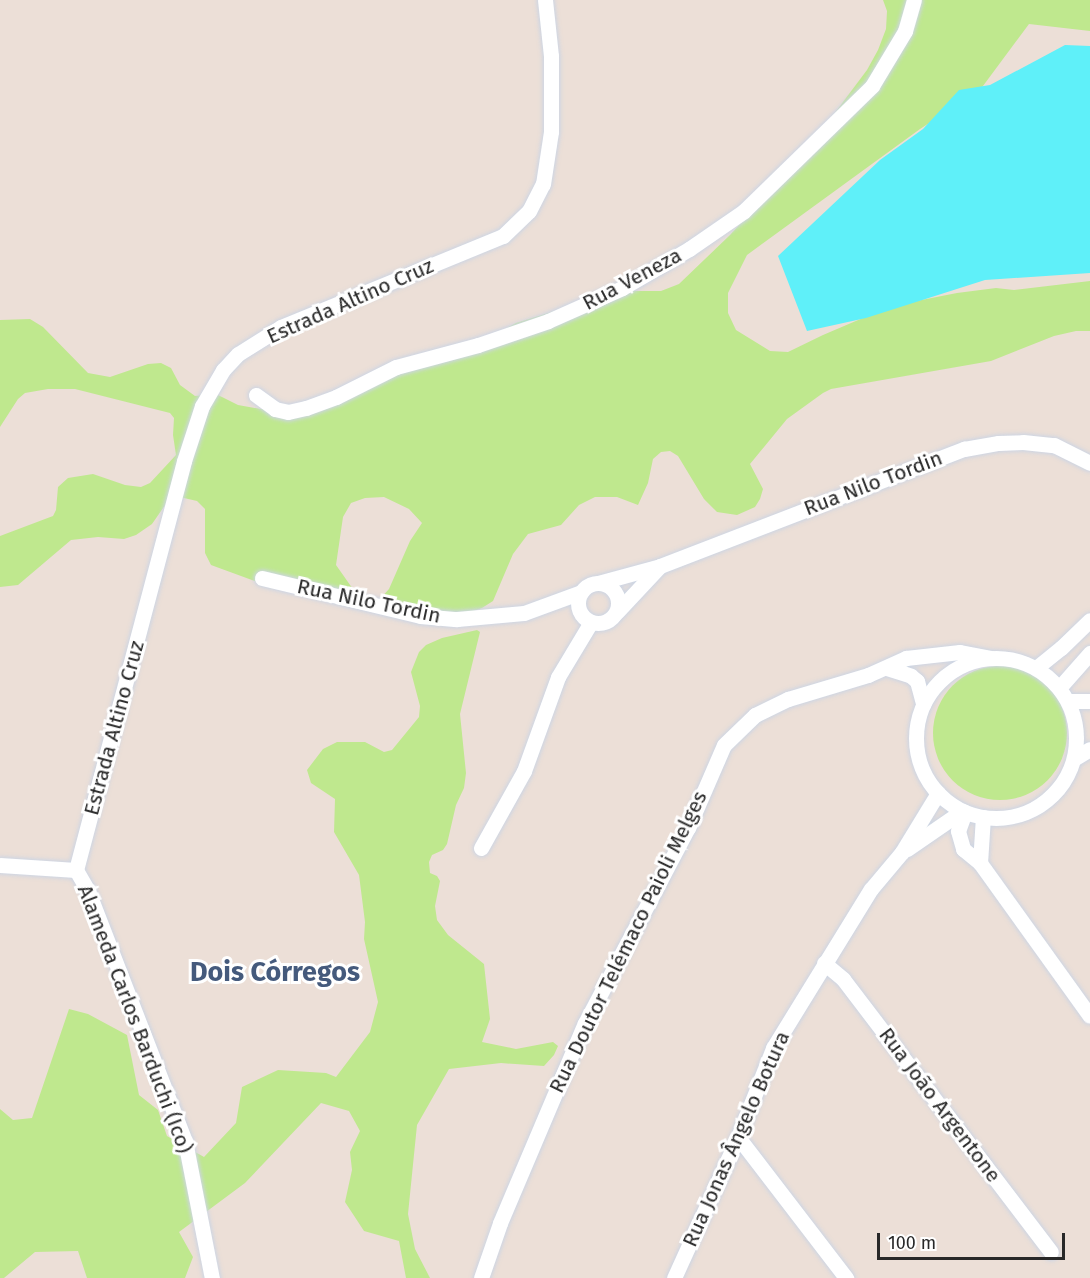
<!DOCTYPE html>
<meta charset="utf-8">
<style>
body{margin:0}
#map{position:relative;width:1090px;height:1278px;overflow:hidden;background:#ecdfd7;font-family:"Fira Sans",sans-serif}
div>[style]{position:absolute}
.green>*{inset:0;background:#bfe88e}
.round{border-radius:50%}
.water>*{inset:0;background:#5ff0f9}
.roads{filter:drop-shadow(0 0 2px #cdd5e3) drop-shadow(0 0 2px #cdd5e3)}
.minor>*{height:15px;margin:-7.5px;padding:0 7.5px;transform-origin:7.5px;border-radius:7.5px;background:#fff}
.minor>.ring{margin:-7.5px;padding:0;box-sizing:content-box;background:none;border:15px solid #fff;border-radius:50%}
span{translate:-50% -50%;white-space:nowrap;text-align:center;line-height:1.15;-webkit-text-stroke:6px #fff;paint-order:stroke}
.street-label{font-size:21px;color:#282828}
.district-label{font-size:27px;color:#455a7c;font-weight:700}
.scale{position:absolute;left:877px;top:1233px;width:188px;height:27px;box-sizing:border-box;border:3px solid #282828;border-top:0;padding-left:8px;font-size:18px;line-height:21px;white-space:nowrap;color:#282828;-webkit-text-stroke:4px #fff;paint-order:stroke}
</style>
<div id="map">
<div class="green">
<i style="clip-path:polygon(883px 0,1090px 0,1090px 31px,1029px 24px,980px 90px,920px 129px,747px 255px,728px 293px,728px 313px,736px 330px,770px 351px,788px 352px,823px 335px,891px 306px,957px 293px,996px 288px,1014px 290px,1090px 281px,1090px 331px,1076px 331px,1054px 336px,991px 361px,831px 389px,823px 393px,787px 419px,750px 464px,763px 489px,760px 499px,755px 507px,737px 515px,717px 512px,704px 499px,678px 456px,670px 451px,661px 452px,653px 459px,648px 483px,638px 505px,617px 497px,595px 497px,579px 505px,561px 525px,528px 534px,513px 554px,493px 601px,482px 608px,460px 616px,434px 621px,379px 600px,389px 589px,410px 541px,422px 523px,409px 509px,384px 497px,365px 498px,351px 503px,343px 517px,336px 565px,355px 592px,354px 602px,349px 607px,268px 586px,211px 565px,205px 553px,205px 509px,197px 501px,184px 498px,168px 501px,152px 524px,136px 535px,124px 539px,98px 537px,71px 540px,18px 585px,0 587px,0 536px,53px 516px,56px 510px,58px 487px,68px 478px,93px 474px,125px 485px,141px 487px,150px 483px,176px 455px,173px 435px,174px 418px,170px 413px,75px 389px,48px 389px,25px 393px,18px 399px,0 427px,0 320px,30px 319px,43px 327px,88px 373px,110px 377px,148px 364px,161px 363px,171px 368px,180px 385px,195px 396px,216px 394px,238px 405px,261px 409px,293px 408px,477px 344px,516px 323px,619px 291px,661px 291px,679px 284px,730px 235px,810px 146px,867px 70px,878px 50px,886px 29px,887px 11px)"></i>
<i style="clip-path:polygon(477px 630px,480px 632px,460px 714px,466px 773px,464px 788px,456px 805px,447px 844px,443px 850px,432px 855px,429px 862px,430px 873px,437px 876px,440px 881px,435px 906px,437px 920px,448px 935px,484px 964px,490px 1019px,482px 1042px,516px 1049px,553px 1042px,558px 1046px,554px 1055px,544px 1066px,501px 1063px,449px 1069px,417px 1125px,408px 1214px,415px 1249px,430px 1278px,406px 1278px,399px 1241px,364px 1231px,345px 1202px,352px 1170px,350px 1152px,360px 1131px,349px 1111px,321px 1103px,245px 1183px,179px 1232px,193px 1257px,185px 1278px,87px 1278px,78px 1251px,35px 1252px,4px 1278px,0 1278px,0 1109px,13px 1120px,32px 1118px,69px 1009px,88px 1014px,127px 1035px,139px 1095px,158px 1110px,167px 1136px,204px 1157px,236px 1123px,242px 1087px,278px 1070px,326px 1073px,336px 1077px,370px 1032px,378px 1002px,364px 939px,365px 922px,359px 875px,334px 832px,335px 799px,311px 783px,307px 770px,323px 749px,337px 742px,365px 742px,384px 752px,392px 750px,419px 717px,420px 706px,411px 672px,419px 652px,426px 645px,442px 638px)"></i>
<i class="round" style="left:933px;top:666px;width:134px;height:134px"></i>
</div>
<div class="water">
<i style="clip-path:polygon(1065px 45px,1090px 46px,1090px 273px,985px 280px,866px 318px,807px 331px,778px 256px,880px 160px,923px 129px,959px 90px,990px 85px)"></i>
</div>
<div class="roads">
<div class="minor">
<i style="left:256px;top:395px;width:24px;rotate:36deg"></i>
<i style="left:275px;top:409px;width:13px;rotate:13deg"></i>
<i style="left:288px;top:412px;width:18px;rotate:-13deg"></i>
<i style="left:306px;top:408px;width:32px;rotate:-20deg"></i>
<i style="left:336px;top:397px;width:67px;rotate:-26.6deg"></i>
<i style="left:396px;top:367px;width:85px;rotate:-15deg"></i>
<i style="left:478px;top:345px;width:74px;rotate:-18.9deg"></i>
<i style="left:548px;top:321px;width:81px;rotate:-24deg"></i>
<i style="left:622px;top:288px;width:78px;rotate:-30.2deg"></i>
<i style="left:689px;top:249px;width:67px;rotate:-34.6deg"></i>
<i style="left:744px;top:211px;width:179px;rotate:-44.3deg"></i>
<i style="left:872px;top:86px;width:64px;rotate:-59deg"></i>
<i style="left:905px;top:31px;width:32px;rotate:-74deg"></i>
<i style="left:660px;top:566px;width:326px;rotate:-21.1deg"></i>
<i style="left:964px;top:449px;width:35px;rotate:-10deg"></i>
<i style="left:998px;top:443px;width:25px;rotate:-2deg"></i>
<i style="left:1023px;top:442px;width:31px;rotate:6deg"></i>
<i style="left:1054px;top:445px;width:40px;rotate:26.6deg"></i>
<i style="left:262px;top:578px;width:163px;rotate:13.5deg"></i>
<i style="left:420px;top:616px;width:37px;rotate:5deg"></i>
<i style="left:457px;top:619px;width:67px;rotate:-5.1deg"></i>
<i style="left:524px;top:613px;width:61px;rotate:-20.2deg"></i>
<i class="ring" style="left:578px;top:583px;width:25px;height:25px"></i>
<i style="left:598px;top:583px;width:64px;rotate:-15.3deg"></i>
<i style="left:660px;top:566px;width:63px;rotate:133.1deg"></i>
<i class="ring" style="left:916px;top:658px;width:145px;height:145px"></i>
<i style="left:887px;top:668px;width:25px;rotate:18deg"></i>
<i style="left:911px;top:676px;width:8px;rotate:40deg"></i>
<i style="left:917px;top:681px;width:24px;rotate:75deg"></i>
<i style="left:1036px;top:668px;width:32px;rotate:-39deg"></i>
<i style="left:1061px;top:648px;width:40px;rotate:-44deg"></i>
<i style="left:1059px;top:688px;width:47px;rotate:-48.5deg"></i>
<i style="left:1068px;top:701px;width:22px"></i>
<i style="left:1075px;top:758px;width:17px;rotate:-31deg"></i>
<i style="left:965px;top:812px;width:20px;rotate:110deg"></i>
<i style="left:958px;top:831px;width:19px;rotate:74deg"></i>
<i style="left:963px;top:849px;width:22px;rotate:39deg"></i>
<i style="left:980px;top:863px;width:188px;rotate:54.3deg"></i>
<i style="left:481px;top:848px;width:88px;rotate:-60.8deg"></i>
<i style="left:524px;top:771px;width:100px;rotate:-70.1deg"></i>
<i style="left:558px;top:677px;width:64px;rotate:-59deg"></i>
<i style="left:907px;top:849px;width:67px;rotate:-34.6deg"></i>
<i style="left:980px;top:863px;width:46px;rotate:-86.3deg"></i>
<i style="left:0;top:865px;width:76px;rotate:3.8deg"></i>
<i style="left:76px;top:870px;width:423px;rotate:-75.2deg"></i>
<i style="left:184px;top:461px;width:58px;rotate:-71.9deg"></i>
<i style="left:202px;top:406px;width:42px;rotate:-59.7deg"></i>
<i style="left:223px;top:370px;width:22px;rotate:-47deg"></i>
<i style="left:238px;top:354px;width:51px;rotate:-32.1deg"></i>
<i style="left:281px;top:327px;width:240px;rotate:-22.3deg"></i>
<i style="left:503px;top:236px;width:36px;rotate:-44deg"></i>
<i style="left:529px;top:211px;width:30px;rotate:-63deg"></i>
<i style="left:543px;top:184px;width:53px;rotate:-81.3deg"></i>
<i style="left:551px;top:132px;width:76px;rotate:-90deg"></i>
<i style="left:551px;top:56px;width:56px;rotate:-96.1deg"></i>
<i style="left:76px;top:870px;width:24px;rotate:60deg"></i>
<i style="left:88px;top:891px;width:268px;rotate:68.8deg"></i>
<i style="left:185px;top:1141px;width:140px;rotate:78.9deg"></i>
<i style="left:824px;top:963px;width:25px;rotate:40deg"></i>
<i style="left:843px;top:979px;width:343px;rotate:52.7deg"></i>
<i style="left:738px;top:1137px;width:178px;rotate:52.5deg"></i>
<i style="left:481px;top:1278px;width:58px;rotate:-70.9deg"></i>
<i style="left:500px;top:1223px;width:217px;rotate:-67deg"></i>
<i style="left:585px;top:1023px;width:221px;rotate:-62.2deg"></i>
<i style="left:688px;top:828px;width:90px;rotate:-66.6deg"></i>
<i style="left:724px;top:745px;width:43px;rotate:-44.1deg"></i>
<i style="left:755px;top:715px;width:37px;rotate:-26deg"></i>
<i style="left:788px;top:699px;width:84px;rotate:-16.7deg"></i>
<i style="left:868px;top:675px;width:42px;rotate:-24.1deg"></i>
<i style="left:906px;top:658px;width:54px;rotate:-6.3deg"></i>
<i style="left:960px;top:652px;width:32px;rotate:11deg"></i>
<i style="left:674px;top:1278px;width:155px;rotate:-65.6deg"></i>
<i style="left:738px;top:1137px;width:96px;rotate:-68.5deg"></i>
<i style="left:773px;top:1048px;width:187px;rotate:-58.4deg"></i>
<i style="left:871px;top:889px;width:48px;rotate:-50deg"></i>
<i style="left:902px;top:852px;width:69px;rotate:-58.6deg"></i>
</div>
</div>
<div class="street-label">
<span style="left:632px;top:279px;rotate:-28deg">Rua Veneza</span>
<span style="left:350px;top:301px;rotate:-24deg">Estrada Altino Cruz</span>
<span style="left:873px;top:483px;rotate:-21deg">Rua Nilo Tordin</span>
<span style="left:369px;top:601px;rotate:12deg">Rua Nilo Tordin</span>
<span style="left:114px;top:728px;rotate:-75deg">Estrada Altino Cruz</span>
<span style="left:628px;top:942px;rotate:-64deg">Rua Doutor Telémaco Paioli Melges</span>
<span style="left:135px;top:1019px;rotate:69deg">Alameda Carlos Barduchi (Ico)</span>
<span style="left:940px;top:1105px;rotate:53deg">Rua João Argentone</span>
<span style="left:736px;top:1139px;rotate:-66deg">Rua Jonas Ângelo Botura</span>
</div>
<div class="district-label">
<span style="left:275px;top:973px">Dois Córregos</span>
</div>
<div class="scale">100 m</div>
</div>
